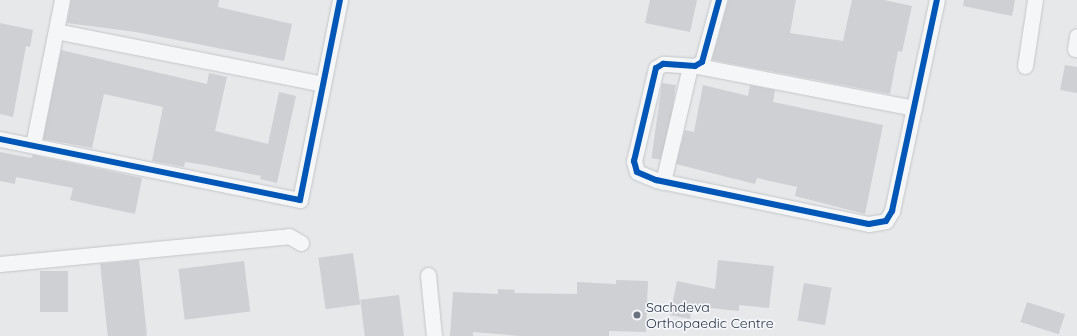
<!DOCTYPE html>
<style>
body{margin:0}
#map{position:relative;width:1077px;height:336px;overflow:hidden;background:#e6e8ea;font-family:Quicksand,sans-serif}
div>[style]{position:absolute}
.building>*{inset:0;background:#ced0d3;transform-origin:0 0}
.roads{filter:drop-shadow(0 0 1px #c4c6c8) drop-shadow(0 0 1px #c4c6c8)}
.minor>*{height:15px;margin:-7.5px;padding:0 7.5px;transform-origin:7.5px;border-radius:7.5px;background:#f5f6f7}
.cycleway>*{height:6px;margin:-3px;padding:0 3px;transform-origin:3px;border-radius:3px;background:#0057b8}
.dots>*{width:11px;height:11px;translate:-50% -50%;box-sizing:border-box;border:2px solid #f4f6f9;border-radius:50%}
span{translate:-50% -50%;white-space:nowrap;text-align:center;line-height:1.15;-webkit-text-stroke:3.5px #f4f6f9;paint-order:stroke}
.poi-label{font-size:14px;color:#2b3445}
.left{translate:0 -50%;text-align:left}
</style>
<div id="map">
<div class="building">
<i style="clip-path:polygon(71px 0,219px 0,218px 7px,292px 24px,284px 61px,136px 32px,67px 23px)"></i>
<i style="clip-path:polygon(650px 0,697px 0,690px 32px,645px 23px)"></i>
<i style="clip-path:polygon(728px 0,796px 0,790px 33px,843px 41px,852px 0,884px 0,912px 6px,902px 52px,898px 51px,890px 94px,712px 60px)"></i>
<i style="clip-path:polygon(964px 0,1015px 0,1012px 16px,963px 6px)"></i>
<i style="clip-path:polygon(0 23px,33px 30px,30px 47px,26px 46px,13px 117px,0 114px)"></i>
<i style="clip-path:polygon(61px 50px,207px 84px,209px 73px,227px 77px,215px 131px,268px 144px,279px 92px,296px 96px,277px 183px,260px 179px,261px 176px,205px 165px,185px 162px,184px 167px,152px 161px,163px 107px,104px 94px,92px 148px,43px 139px)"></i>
<i style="clip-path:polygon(1065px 65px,1077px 67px,1077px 93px,1060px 90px)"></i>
<i style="left:662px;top:83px;width:14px;height:76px;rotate:8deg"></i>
<i style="clip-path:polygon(703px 85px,748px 96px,750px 85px,775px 90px,773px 102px,883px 125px,865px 214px,795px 196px,797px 187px,757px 178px,755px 184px,676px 164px,685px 130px,694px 132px)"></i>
<i style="clip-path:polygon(0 152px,31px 158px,33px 155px,142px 178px,135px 214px,70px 200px,73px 188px,16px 177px,15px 184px,0 181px)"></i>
<i style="left:353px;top:253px;width:52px;height:35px;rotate:82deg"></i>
<i style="left:139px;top:260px;width:76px;height:39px;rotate:84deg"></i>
<i style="clip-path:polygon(718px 260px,774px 266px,769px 308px,739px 305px,739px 311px,692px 306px,690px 319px,670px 315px,677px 281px,715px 289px)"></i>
<i style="left:244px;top:261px;width:51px;height:66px;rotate:83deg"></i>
<i style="left:40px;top:271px;width:28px;height:41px"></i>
<i style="clip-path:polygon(616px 280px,648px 281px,646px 332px,609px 331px,609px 336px,521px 336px,473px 332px,473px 336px,450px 336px,453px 292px,498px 294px,498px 289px,515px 290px,514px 293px,577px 294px,577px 282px,616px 284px)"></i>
<i style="left:804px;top:283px;width:28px;height:38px;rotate:10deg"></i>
<i style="left:399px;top:295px;width:41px;height:39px;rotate:83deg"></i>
<i style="left:1027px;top:302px;width:40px;height:21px;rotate:18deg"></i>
</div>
<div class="roads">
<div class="minor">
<i style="left:719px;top:0;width:64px;rotate:105.3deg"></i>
<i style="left:702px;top:62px;width:8px;rotate:150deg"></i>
<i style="left:695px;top:66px;width:32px;rotate:-176deg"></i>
<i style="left:663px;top:64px;width:8px;rotate:150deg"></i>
<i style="left:656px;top:68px;width:96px;rotate:103.3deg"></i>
<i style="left:634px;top:161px;width:11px;rotate:75deg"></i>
<i style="left:637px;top:172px;width:21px;rotate:23deg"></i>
<i style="left:656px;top:180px;width:217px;rotate:11.7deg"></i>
<i style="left:869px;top:224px;width:17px;rotate:-10deg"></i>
<i style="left:886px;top:221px;width:12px;rotate:-59deg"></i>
<i style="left:892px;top:211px;width:216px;rotate:-78deg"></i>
<i style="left:56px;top:31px;width:272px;rotate:11.2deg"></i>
<i style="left:1075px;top:49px;width:13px;rotate:-81deg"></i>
<i style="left:698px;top:66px;width:220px;rotate:11deg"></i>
<i style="left:1025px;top:66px;width:67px;rotate:-81.4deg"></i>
<i style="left:0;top:139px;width:306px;rotate:11.5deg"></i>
<i style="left:300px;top:200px;width:204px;rotate:-78.7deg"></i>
<i style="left:33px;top:145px;width:148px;rotate:-78.7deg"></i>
<i style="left:663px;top:182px;width:118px;rotate:-76.8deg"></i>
<i style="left:0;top:264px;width:290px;rotate:-5.5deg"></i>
<i style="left:289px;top:236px;width:14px;rotate:30deg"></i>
<i style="left:428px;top:275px;width:61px;rotate:84.4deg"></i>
</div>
</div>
<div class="cycleway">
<i style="left:719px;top:0;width:64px;rotate:105.3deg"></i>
<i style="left:702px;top:62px;width:8px;rotate:150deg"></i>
<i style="left:695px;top:66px;width:32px;rotate:-176deg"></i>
<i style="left:663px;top:64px;width:8px;rotate:150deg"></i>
<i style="left:656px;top:68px;width:96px;rotate:103.3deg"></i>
<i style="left:634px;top:161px;width:11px;rotate:75deg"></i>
<i style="left:637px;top:172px;width:21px;rotate:23deg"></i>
<i style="left:656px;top:180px;width:217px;rotate:11.7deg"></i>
<i style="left:869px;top:224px;width:17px;rotate:-10deg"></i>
<i style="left:886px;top:221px;width:12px;rotate:-59deg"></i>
<i style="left:892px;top:211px;width:216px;rotate:-78deg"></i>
<i style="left:0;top:139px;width:306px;rotate:11.5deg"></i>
<i style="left:300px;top:200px;width:204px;rotate:-78.7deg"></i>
</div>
<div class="dots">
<i style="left:637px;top:315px;background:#6c737f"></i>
</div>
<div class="poi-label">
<span class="left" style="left:646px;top:315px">Sachdeva<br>Orthopaedic Centre</span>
</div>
</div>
